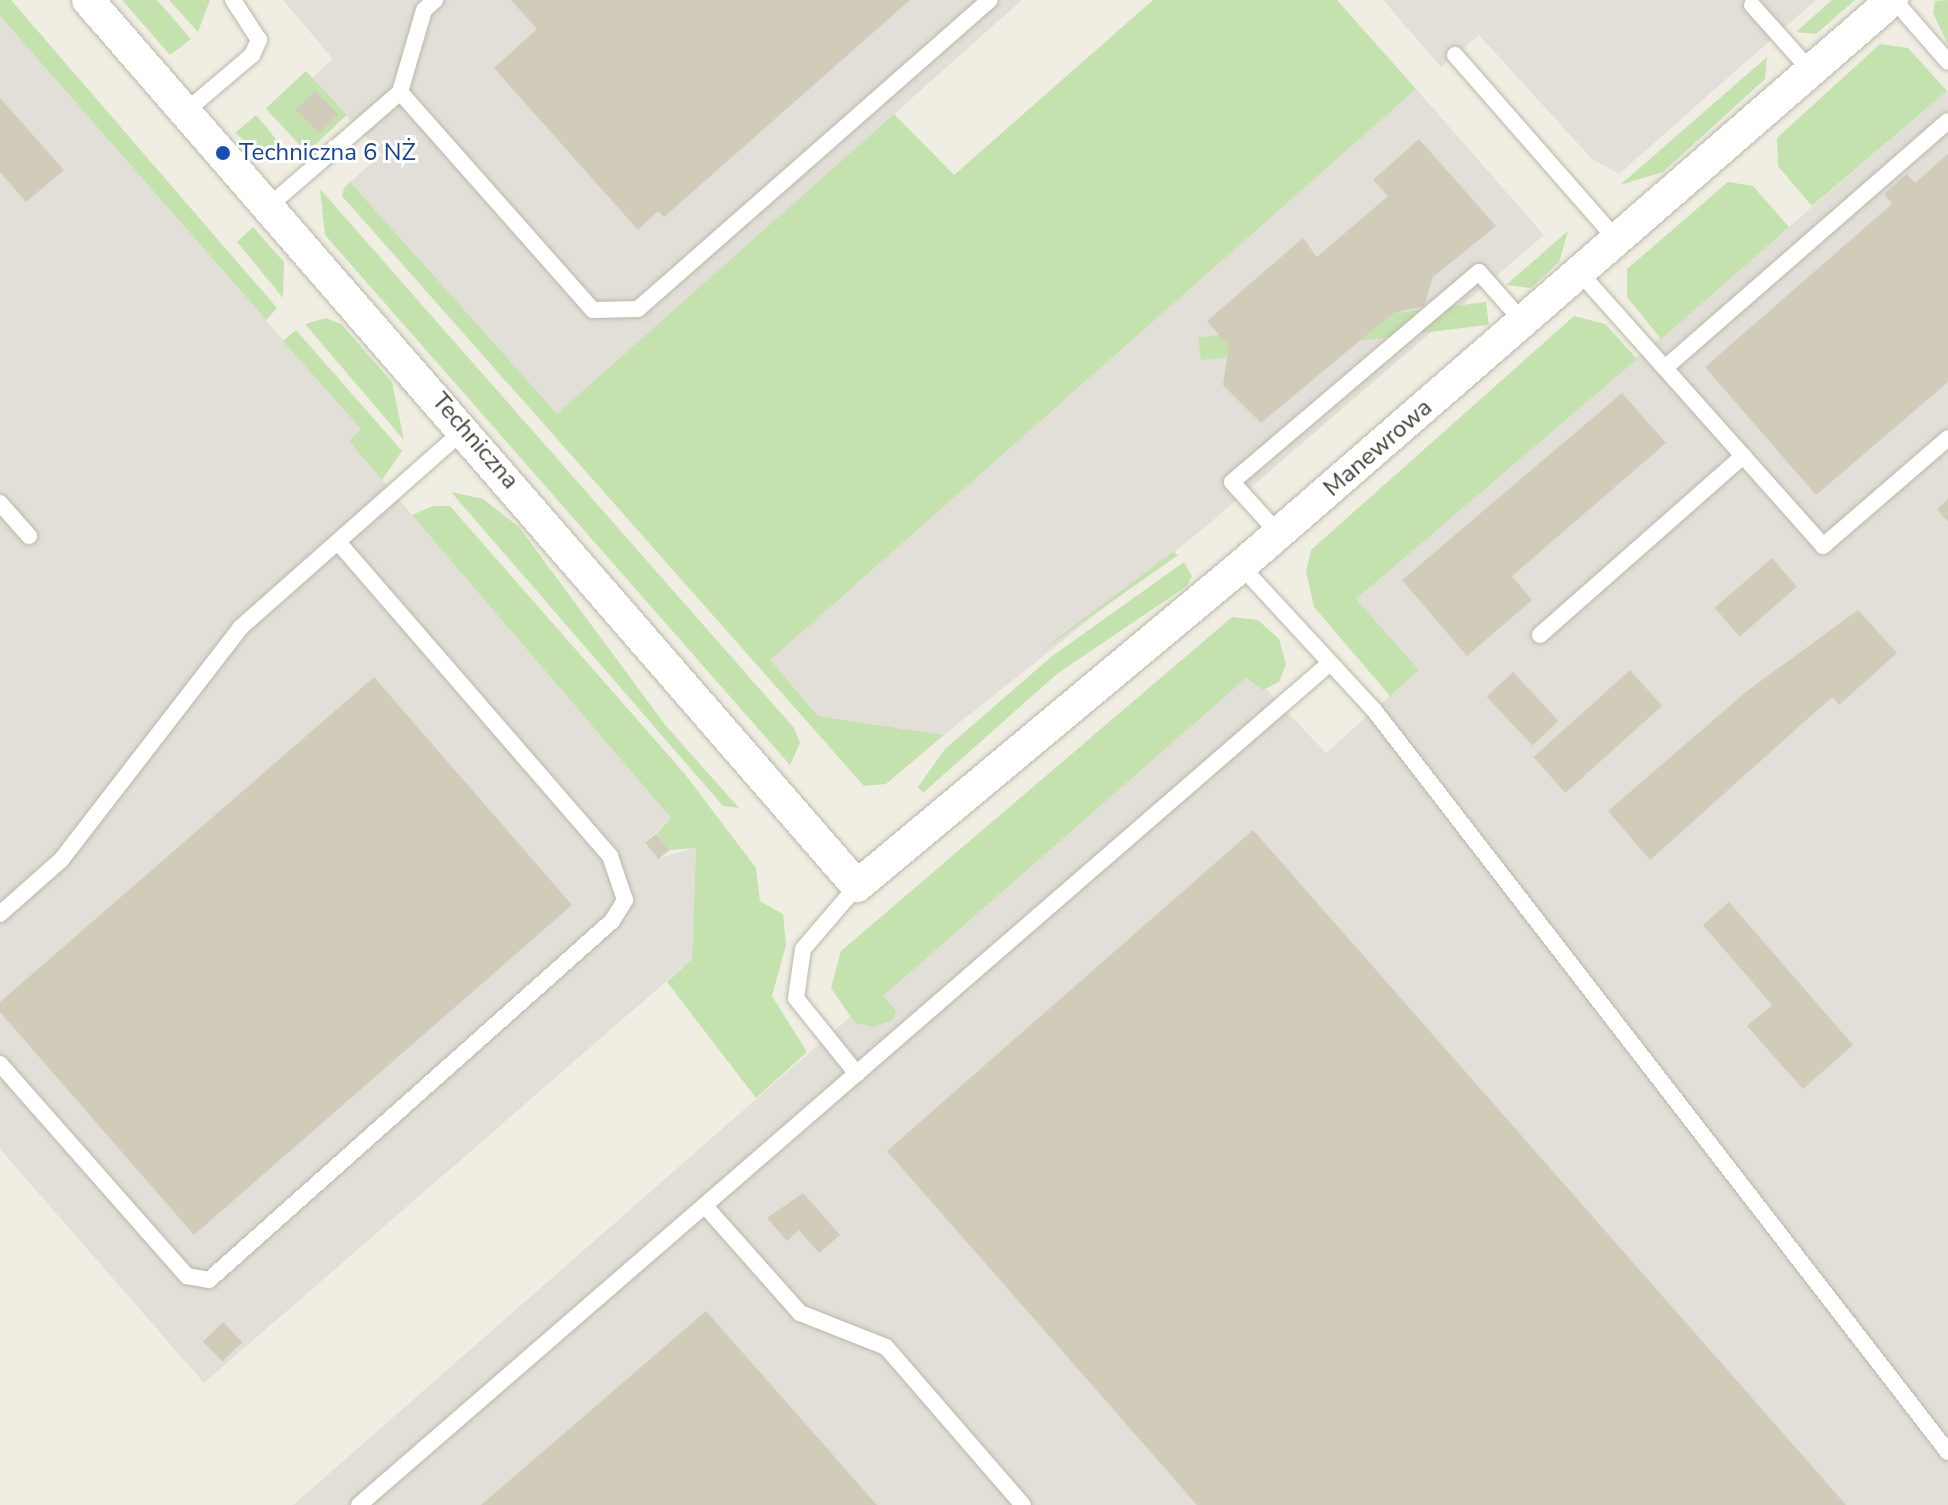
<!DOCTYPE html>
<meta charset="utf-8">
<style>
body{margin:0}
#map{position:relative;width:1948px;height:1505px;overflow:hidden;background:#f0eee3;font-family:"Nunito Sans",sans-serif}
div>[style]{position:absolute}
.industrial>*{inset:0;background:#e2dfd8}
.green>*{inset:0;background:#c3e2ae;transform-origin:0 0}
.building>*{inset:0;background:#d1cbba;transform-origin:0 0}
.roads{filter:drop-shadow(0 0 2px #bbb7a7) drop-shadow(0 0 2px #bbb7a7)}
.service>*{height:16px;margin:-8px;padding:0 8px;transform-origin:8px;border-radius:8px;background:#fff}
.minor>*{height:32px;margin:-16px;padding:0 16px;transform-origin:16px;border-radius:16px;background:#fff}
.dots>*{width:22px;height:22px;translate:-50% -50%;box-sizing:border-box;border:4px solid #fff;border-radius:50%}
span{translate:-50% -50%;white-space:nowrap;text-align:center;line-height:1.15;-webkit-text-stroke:6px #fff;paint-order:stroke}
.transit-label{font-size:24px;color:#164399}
.left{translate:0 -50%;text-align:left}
.street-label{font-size:24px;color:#423e34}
</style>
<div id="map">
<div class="industrial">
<i style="clip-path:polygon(283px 0,1022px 0,557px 415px,350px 182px,382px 154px,312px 78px,333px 59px)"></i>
<i style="clip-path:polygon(1383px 0,1816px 0,1619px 174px,1592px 159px,1479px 35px,1441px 67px)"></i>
<i style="clip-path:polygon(0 16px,361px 429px,349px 441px,671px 818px,645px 843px,658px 859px,696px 847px,692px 959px,204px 1383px,0 1149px)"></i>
<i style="clip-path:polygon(1416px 89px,1544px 235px,1204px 528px,944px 735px,818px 716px,769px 660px)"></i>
<i style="clip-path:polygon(1948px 90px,1948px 1505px,293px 1505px,1247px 669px,1326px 753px,1419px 670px,1356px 599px)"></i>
</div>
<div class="green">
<i style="clip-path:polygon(0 0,11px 0,277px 308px,266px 320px,0 16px)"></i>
<i style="clip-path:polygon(122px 0,157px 0,191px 39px,170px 55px)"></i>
<i style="clip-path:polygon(169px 0,210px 0,198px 32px)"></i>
<i style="clip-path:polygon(1153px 0,1337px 0,1416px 89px,770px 660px,818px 716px,944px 735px,886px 784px,864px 786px,342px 196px,344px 188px,350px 182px,557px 414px,894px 114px,954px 175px)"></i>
<i style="clip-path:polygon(1832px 0,1855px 0,1816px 34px,1796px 32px)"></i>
<i style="clip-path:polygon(1948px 0,1948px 45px,1933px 13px,1935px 1px)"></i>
<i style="clip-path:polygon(1880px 44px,1908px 48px,1947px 91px,1812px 206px,1778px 166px,1777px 138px)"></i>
<i style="clip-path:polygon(1767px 57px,1765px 79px,1663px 172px,1620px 185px)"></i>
<i style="left:306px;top:71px;width:60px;height:55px;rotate:47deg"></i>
<i style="clip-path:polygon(256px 115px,290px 156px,253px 148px,235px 133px)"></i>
<i style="clip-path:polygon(1728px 182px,1753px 186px,1789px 227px,1661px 339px,1627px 297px,1627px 269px)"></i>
<i style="clip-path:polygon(320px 189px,794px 728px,800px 743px,790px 765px,325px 235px)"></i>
<i style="clip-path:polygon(253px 227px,284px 262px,283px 298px,237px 242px)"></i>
<i style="clip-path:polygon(1568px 231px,1559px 262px,1531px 288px,1506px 285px)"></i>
<i style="left:1486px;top:302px;width:23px;height:290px;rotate:83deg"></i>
<i style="clip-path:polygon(1574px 316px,1605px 324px,1637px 359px,1356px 599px,1419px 670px,1390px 696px,1314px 607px,1306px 572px,1311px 550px)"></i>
<i style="clip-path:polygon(326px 318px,341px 324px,392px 382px,404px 440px,305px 324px)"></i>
<i style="clip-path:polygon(296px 330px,402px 451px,382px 480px,349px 441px,361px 429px,283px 341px)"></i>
<i style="clip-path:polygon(451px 492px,483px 499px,519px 527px,666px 726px,739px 808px,723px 806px)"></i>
<i style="clip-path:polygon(433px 506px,450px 506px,684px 773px,756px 868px,760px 901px,783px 914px,786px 945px,772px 996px,807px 1052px,756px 1098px,667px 982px,692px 959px,696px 848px,669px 850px,656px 834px,671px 818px,412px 515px)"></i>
<i style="clip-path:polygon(1173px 552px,1178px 555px,1042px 651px,1067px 631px)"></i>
<i style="clip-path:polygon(1184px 562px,1192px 576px,1187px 586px,1058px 673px,923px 793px,918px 787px,945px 749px,1051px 657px)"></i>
<i style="clip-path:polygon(1232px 617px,1258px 620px,1279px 639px,1286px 664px,1279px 682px,1263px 690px,1246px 678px,883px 996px,896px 1011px,893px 1020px,873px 1027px,855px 1023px,831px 988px,841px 951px)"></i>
</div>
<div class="building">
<i style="clip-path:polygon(511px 0,910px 0,664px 217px,658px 211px,638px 230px,494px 68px,537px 29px)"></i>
<i style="left:315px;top:91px;width:33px;height:27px;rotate:45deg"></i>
<i style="clip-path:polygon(0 98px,64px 170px,26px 202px,0 172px)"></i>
<i style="clip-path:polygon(1419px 139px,1496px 226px,1433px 277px,1424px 306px,1393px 313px,1261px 423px,1223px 385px,1229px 346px,1207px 321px,1303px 238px,1317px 257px,1388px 196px,1373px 180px)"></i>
<i style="clip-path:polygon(1948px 154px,1948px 382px,1816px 495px,1705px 367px,1892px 204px,1884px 194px,1907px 174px,1915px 183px)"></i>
<i style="clip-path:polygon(1622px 393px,1666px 443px,1512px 576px,1532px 600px,1467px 656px,1402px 580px)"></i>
<i style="clip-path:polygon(1948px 499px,1948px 522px,1937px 509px)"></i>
<i style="left:1772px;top:558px;width:38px;height:76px;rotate:49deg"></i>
<i style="clip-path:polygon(1858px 610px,1897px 653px,1839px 705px,1832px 697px,1650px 860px,1608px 811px,1747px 691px)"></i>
<i style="left:1630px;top:670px;width:48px;height:130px;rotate:48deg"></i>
<i style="left:1513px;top:672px;width:67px;height:36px;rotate:47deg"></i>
<i style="clip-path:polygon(374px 677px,572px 905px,194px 1235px,0 1012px,0 1002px)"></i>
<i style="clip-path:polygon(1253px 830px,1846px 1505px,1197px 1505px,887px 1151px)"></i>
<i style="left:656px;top:834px;width:21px;height:14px;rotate:51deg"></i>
<i style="clip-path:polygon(1729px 902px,1853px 1045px,1803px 1089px,1747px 1026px,1772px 1005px,1703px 925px)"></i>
<i style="clip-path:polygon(803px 1193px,840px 1235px,819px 1253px,799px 1230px,787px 1241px,767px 1218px)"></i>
<i style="clip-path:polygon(706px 1311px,877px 1505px,481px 1505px)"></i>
<i style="left:223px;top:1322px;width:28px;height:28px;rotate:46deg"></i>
</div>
<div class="roads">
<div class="service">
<i style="left:1894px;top:0;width:82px;rotate:48.9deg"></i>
<i style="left:1752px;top:5px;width:90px;rotate:48.2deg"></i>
<i style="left:1455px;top:55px;width:247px;rotate:48.8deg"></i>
<i style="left:400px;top:92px;width:291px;rotate:48.5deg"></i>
<i style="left:593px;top:310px;width:45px;rotate:-1.3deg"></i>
<i style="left:638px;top:309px;width:468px;rotate:-41.3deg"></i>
<i style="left:186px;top:111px;width:87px;rotate:-40.3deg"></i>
<i style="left:252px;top:55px;width:17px;rotate:-65deg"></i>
<i style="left:259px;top:40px;width:48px;rotate:-123deg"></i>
<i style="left:269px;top:206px;width:174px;rotate:-41deg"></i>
<i style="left:400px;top:92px;width:85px;rotate:-73.7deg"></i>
<i style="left:424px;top:10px;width:15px;rotate:-42deg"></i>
<i style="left:1581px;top:274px;width:364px;rotate:48.3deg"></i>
<i style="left:1823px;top:546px;width:165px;rotate:-40.8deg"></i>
<i style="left:1666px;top:367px;width:374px;rotate:-41.1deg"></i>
<i style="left:0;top:503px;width:44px;rotate:48.7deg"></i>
<i style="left:1279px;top:534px;width:70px;rotate:-132.1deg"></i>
<i style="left:1232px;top:482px;width:324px;rotate:-40.4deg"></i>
<i style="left:1479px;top:272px;width:68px;rotate:48.6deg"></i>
<i style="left:1241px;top:566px;width:196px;rotate:47.3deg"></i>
<i style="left:1374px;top:710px;width:938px;rotate:52.28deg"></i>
<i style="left:1540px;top:635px;width:271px;rotate:-41.4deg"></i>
<i style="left:0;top:914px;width:81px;rotate:-41.5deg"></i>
<i style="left:61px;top:860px;width:293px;rotate:-52.3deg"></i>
<i style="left:240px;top:628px;width:300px;rotate:-41.5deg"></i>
<i style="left:0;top:1064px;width:283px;rotate:48.6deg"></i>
<i style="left:187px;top:1276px;width:22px;rotate:10deg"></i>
<i style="left:209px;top:1280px;width:540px;rotate:-41.7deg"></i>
<i style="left:612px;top:921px;width:25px;rotate:-58deg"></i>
<i style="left:625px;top:900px;width:46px;rotate:-108.8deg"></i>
<i style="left:610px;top:856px;width:414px;rotate:-130.9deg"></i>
<i style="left:857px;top:1074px;width:97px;rotate:-128.8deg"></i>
<i style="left:796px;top:998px;width:49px;rotate:-81.9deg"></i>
<i style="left:803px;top:949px;width:83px;rotate:-49.4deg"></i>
<i style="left:705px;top:1206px;width:143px;rotate:48.4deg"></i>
<i style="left:800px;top:1313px;width:92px;rotate:21.6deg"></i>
<i style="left:886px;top:1347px;width:209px;rotate:49.1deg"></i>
<i style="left:359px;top:1505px;width:1285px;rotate:-40.93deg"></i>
</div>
<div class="minor">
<i style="left:88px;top:0;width:1173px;rotate:49.04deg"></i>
<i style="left:857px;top:886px;width:500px;rotate:-39.8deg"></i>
<i style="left:1241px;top:566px;width:863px;rotate:-41deg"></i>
</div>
</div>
<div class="dots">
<i style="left:223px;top:153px;background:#1a4fb4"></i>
</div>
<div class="transit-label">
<span class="left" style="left:239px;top:153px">Techniczna 6 NŻ</span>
</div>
<div class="street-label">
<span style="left:475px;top:441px;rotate:49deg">Techniczna</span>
<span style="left:1378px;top:448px;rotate:-41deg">Manewrowa</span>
</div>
</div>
